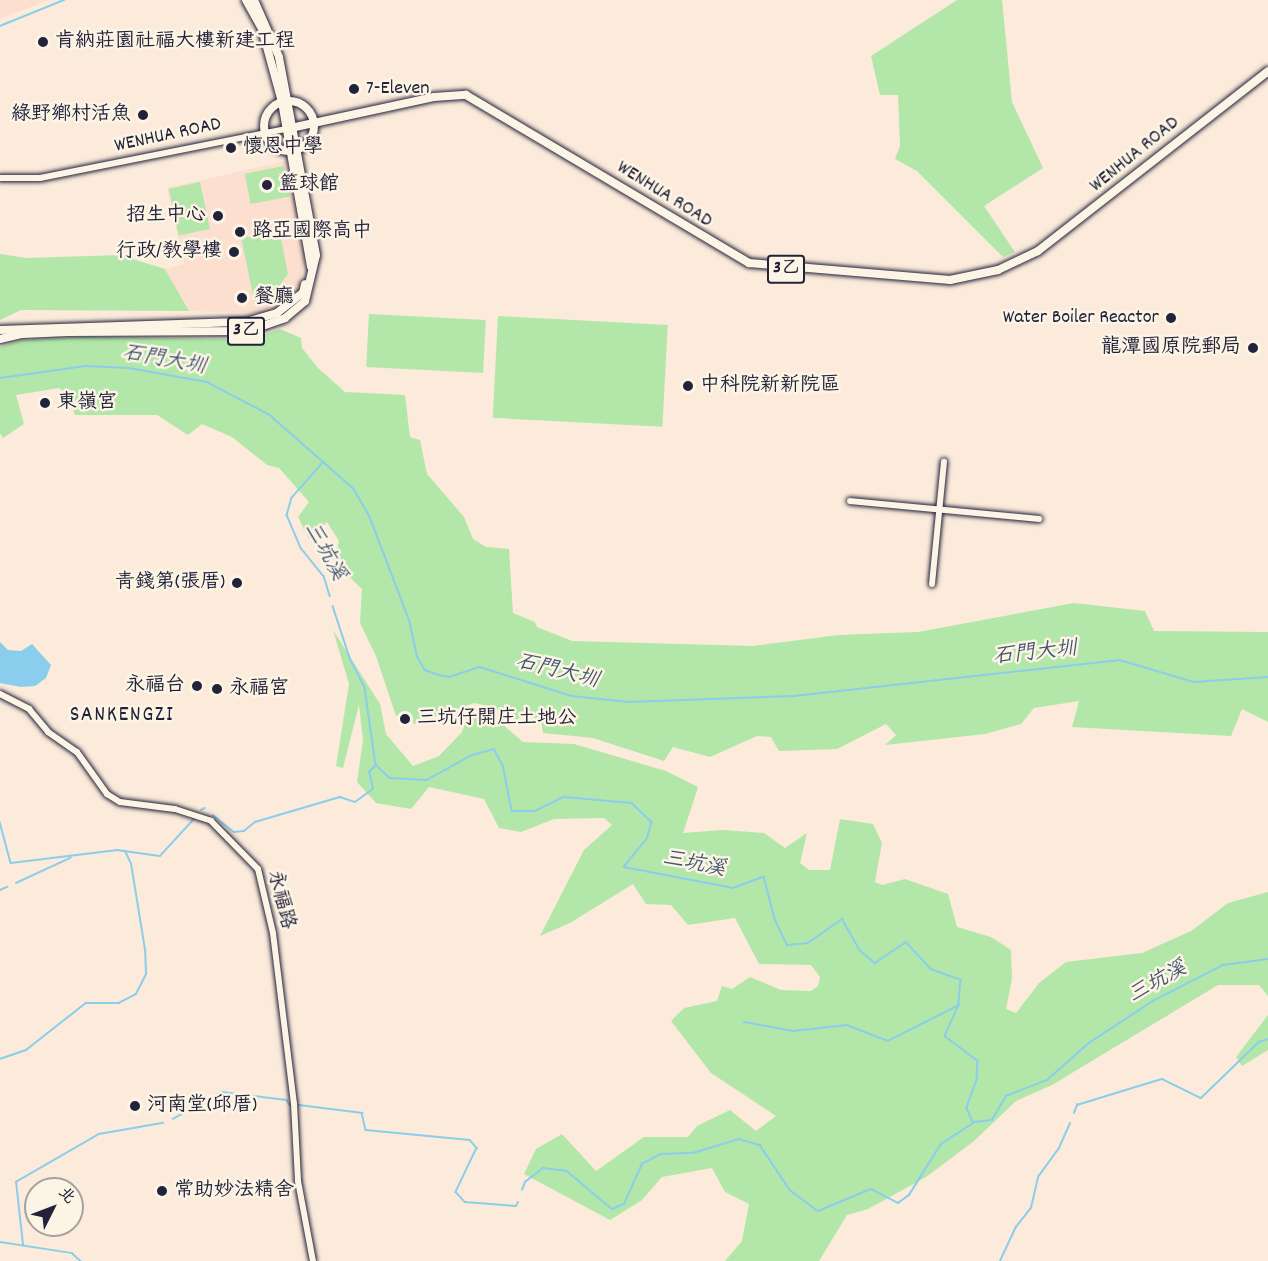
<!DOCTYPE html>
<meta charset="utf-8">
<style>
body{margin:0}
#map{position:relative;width:1268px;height:1261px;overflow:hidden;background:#fcebdb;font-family:Dekko,"LXGW WenKai TC",sans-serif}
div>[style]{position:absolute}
.built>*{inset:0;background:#fcdfcf}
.green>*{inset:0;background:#b2e7a9;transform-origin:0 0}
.water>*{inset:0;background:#8bcdec}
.stream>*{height:1.5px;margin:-0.75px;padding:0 0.75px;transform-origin:0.75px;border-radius:0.75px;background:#8bcdec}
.roads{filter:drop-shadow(0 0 2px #22223b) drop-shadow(0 0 2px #22223b)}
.minor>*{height:6px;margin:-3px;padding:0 3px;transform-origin:3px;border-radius:3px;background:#fcf5e5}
.major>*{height:8px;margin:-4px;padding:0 4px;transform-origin:4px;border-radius:4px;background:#fcf5e5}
.major>.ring{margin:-4px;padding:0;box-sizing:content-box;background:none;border:8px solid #fcf5e5;border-radius:50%}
.dots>*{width:16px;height:16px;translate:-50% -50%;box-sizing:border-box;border:3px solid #fcf5e5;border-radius:50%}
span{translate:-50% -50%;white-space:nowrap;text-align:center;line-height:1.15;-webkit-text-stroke:5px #fcf5e5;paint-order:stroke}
.shield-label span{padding:2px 4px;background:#fcf5e5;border:2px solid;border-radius:4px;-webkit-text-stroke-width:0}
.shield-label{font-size:18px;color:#22223b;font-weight:700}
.poi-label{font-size:20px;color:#22223b}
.left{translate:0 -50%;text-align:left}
.right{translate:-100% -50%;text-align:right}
.street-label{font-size:20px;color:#22223b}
.water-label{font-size:21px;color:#425570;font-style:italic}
.quarter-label{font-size:22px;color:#22223b;letter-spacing:1.5px}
.north{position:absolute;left:24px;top:1177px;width:60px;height:60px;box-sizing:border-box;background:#fcf5e5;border:2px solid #a5a1a1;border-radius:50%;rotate:48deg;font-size:16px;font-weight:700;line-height:24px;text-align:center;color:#22223b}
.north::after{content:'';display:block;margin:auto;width:21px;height:27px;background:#22223b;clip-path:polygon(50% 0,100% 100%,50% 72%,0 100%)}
</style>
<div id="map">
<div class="built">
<i style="clip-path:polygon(0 0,48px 0,0 19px)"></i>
<i style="clip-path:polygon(286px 161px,306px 250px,298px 292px,270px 313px,189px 311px,165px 269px,184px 264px,167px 188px)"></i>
</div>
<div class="green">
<i style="clip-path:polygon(957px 0,1002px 0,1012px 102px,1043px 168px,984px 206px,1015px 252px,1003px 257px,917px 171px,895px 159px,900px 146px,898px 95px,880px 95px,871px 56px)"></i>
<i style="left:284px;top:166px;width:31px;height:40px;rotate:79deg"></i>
<i style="left:200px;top:182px;width:48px;height:32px;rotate:78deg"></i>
<i style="clip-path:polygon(265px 228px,281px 239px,288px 274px,276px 290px,258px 290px,261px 304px,255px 305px,240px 232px,246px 231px,248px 238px)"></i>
<i style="clip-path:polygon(0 254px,26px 258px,120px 255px,165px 269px,189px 311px,21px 310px,0 320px)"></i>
<i style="left:369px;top:314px;width:117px;height:53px;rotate:3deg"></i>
<i style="left:498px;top:316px;width:170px;height:102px;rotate:3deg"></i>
<i style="clip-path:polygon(280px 329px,301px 338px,302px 348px,318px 368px,345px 392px,405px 395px,410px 437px,420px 440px,427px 474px,464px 517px,473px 539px,486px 547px,509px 549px,513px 613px,535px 622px,537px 627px,572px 641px,753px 646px,839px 635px,918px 632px,1074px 603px,1145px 611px,1154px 631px,1268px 632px,1268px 722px,1242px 709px,1231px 736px,1072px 727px,1079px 701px,1034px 708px,1021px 724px,985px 734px,885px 745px,896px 735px,886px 724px,837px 749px,779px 751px,771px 737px,757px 736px,710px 757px,673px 747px,664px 761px,593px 738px,543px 733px,541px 720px,523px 714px,515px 722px,493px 707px,474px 703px,414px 724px,408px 715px,396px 716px,376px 656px,360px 623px,362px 589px,334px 562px,339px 541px,327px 522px,309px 539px,298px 517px,309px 502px,279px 468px,267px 465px,232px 437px,202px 424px,188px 435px,157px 415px,75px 415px,69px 395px,59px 388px,16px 395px,24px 424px,3px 438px,0 433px,0 347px,22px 340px,83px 337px,251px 339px)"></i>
<i style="clip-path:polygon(333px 630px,380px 704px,386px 734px,413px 766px,439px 756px,462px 732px,467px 717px,493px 716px,523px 742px,574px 744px,666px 771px,698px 787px,683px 833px,723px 830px,764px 833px,785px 848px,807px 833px,800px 863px,809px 870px,830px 870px,840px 819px,873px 824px,882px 843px,875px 882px,882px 885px,905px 879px,948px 894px,957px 927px,991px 937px,1011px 950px,1012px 979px,1006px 1009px,1016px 1013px,1039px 983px,1066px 962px,1142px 953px,1191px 931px,1228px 903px,1268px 892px,1268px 996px,1259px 985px,1218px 985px,1052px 1085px,1016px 1101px,974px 1141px,926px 1177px,868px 1209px,847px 1215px,819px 1261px,725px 1261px,742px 1241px,749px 1204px,725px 1192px,712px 1168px,662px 1177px,642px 1200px,610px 1220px,524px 1174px,536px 1149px,562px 1134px,596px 1171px,644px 1137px,688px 1137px,697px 1126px,730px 1110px,756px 1131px,776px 1116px,711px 1073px,671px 1021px,684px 1008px,717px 1001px,722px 986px,732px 989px,750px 977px,781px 990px,811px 991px,818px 986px,820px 977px,811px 965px,759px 964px,735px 918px,688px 925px,671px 905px,646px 904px,633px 884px,570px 923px,540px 936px,584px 850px,612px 825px,604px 818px,554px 819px,521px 832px,499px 828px,484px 799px,429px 787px,411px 809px,376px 803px,357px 782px,363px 740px,359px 705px,343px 768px,336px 766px,349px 684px)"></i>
<i style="clip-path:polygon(1268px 1015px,1268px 1050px,1242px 1066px,1236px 1057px)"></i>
</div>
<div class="water">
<i style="clip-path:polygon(0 642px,8px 650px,21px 651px,32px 644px,51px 665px,46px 678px,35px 686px,21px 687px,0 683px)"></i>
</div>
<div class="stream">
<i style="left:0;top:26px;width:69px;rotate:-22.1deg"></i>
<i style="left:0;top:378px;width:86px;rotate:-8deg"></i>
<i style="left:85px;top:366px;width:44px;rotate:2.6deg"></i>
<i style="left:129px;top:368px;width:79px;rotate:10.2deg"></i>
<i style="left:207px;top:382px;width:71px;rotate:27.6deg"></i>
<i style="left:270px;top:415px;width:112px;rotate:41.4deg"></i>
<i style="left:354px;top:489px;width:32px;rotate:60deg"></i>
<i style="left:370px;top:517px;width:112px;rotate:69.1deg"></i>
<i style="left:410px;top:622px;width:35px;rotate:78deg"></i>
<i style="left:417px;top:656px;width:16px;rotate:60deg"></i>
<i style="left:425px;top:670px;width:15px;rotate:20deg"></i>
<i style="left:439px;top:675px;width:10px;rotate:11deg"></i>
<i style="left:449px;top:677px;width:33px;rotate:-18deg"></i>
<i style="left:480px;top:667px;width:96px;rotate:17.5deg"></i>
<i style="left:572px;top:696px;width:57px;rotate:6deg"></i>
<i style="left:629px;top:702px;width:165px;rotate:-2.1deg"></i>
<i style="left:794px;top:696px;width:328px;rotate:-6.3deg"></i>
<i style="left:1120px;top:660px;width:77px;rotate:16.6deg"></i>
<i style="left:1194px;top:682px;width:74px;rotate:-3.9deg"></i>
<i style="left:323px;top:463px;width:47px;rotate:131.5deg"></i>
<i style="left:292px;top:498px;width:18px;rotate:106deg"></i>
<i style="left:287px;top:515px;width:36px;rotate:67deg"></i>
<i style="left:301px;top:548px;width:36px;rotate:51deg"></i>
<i style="left:324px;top:576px;width:21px;rotate:73deg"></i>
<i style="left:333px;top:606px;width:55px;rotate:71.9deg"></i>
<i style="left:350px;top:658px;width:34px;rotate:63deg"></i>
<i style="left:365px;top:688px;width:78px;rotate:81.9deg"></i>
<i style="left:376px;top:765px;width:19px;rotate:43deg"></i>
<i style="left:390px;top:778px;width:37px;rotate:3deg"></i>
<i style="left:427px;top:780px;width:51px;rotate:-29.1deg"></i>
<i style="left:472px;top:755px;width:23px;rotate:-15deg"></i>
<i style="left:494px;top:749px;width:18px;rotate:61deg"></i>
<i style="left:503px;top:765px;width:47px;rotate:78.9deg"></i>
<i style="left:512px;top:811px;width:23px"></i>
<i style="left:535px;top:811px;width:32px;rotate:-26deg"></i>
<i style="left:564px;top:797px;width:68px;rotate:5deg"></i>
<i style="left:632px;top:803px;width:28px;rotate:44deg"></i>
<i style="left:652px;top:822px;width:18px;rotate:106deg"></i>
<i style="left:647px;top:839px;width:36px;rotate:129deg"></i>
<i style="left:624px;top:867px;width:111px;rotate:10.9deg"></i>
<i style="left:733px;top:888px;width:33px;rotate:-20deg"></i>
<i style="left:764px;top:877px;width:43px;rotate:75.3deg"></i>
<i style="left:775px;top:919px;width:29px;rotate:65deg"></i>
<i style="left:787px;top:945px;width:21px;rotate:-5deg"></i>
<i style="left:808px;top:943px;width:42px;rotate:-35.2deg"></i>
<i style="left:842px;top:919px;width:36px;rotate:60deg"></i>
<i style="left:860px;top:950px;width:20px;rotate:41deg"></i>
<i style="left:875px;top:963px;width:37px;rotate:-34deg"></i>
<i style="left:906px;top:942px;width:37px;rotate:47deg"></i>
<i style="left:931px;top:969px;width:32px;rotate:20deg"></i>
<i style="left:961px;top:980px;width:25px;rotate:95deg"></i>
<i style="left:959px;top:1005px;width:34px;rotate:114deg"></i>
<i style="left:945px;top:1036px;width:41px;rotate:37.1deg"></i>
<i style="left:978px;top:1061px;width:19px;rotate:93deg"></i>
<i style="left:977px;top:1080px;width:30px;rotate:110deg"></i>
<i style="left:967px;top:1108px;width:15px;rotate:67deg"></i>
<i style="left:973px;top:1122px;width:19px;rotate:-6deg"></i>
<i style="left:992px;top:1120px;width:28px;rotate:-60deg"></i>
<i style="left:1006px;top:1096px;width:44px;rotate:-21.3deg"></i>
<i style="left:1047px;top:1080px;width:56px;rotate:-41.4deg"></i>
<i style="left:1089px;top:1043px;width:77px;rotate:-33.3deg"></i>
<i style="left:1153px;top:1001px;width:79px;rotate:-27.2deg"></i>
<i style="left:1223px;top:965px;width:45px;rotate:-7.6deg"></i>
<i style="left:201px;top:810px;width:4px;rotate:-27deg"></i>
<i style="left:213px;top:815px;width:27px;rotate:39deg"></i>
<i style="left:234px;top:832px;width:10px;rotate:-6deg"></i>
<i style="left:244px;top:831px;width:14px;rotate:-39deg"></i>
<i style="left:255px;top:822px;width:89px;rotate:-16.4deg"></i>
<i style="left:340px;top:797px;width:16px;rotate:18deg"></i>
<i style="left:355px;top:802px;width:22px;rotate:-36deg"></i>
<i style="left:373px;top:789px;width:17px;rotate:-103deg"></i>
<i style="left:369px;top:772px;width:10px;rotate:-45deg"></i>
<i style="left:0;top:822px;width:42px;rotate:75deg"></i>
<i style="left:11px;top:863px;width:107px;rotate:-7deg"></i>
<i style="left:117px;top:850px;width:43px;rotate:7.9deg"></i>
<i style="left:160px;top:856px;width:50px;rotate:-47.4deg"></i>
<i style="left:16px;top:883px;width:60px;rotate:-24.8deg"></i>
<i style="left:0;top:890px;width:8px;rotate:-23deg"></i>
<i style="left:744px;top:1022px;width:50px;rotate:10.4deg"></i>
<i style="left:793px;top:1031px;width:54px;rotate:-6.3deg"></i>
<i style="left:847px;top:1025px;width:44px;rotate:21.3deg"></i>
<i style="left:888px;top:1041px;width:80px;rotate:-26.9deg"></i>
<i style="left:0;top:1059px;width:28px;rotate:-19deg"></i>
<i style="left:26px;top:1050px;width:76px;rotate:-38.1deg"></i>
<i style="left:86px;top:1003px;width:33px"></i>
<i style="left:119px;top:1003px;width:19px;rotate:-28deg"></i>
<i style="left:136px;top:994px;width:22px;rotate:-63deg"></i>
<i style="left:146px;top:974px;width:24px;rotate:-92deg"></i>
<i style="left:145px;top:950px;width:87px;rotate:-99.2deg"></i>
<i style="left:131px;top:864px;width:14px;rotate:-115deg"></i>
<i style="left:299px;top:1105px;width:64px;rotate:7.2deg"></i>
<i style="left:362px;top:1113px;width:17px;rotate:77deg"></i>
<i style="left:366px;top:1130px;width:104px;rotate:5.5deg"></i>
<i style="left:470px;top:1140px;width:11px;rotate:49deg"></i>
<i style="left:477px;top:1148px;width:49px;rotate:115.5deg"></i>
<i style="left:456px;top:1192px;width:13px;rotate:48deg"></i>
<i style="left:465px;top:1202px;width:51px;rotate:4.5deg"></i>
<i style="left:516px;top:1206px;width:4px;rotate:-63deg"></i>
<i style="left:1074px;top:1113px;width:9px;rotate:-69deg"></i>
<i style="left:1077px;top:1105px;width:89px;rotate:-17deg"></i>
<i style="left:1162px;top:1079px;width:43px;rotate:26deg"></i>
<i style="left:1201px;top:1098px;width:81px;rotate:-44deg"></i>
<i style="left:1259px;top:1042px;width:9px;rotate:-18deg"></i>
<i style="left:173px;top:1119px;width:56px;rotate:-28.9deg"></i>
<i style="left:222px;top:1092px;width:65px;rotate:7deg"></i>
<i style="left:287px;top:1100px;width:6px;rotate:59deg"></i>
<i style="left:522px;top:1190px;width:9px;rotate:-69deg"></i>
<i style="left:525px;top:1182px;width:23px;rotate:-38deg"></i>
<i style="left:543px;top:1168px;width:24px;rotate:7deg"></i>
<i style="left:567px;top:1171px;width:59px;rotate:40.2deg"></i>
<i style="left:612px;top:1209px;width:13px;rotate:-23deg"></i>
<i style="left:624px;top:1204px;width:44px;rotate:-65.8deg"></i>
<i style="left:642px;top:1164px;width:21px;rotate:-28deg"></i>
<i style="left:661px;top:1154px;width:32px;rotate:-2deg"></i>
<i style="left:693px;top:1153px;width:48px;rotate:-16.9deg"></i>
<i style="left:739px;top:1139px;width:22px;rotate:16deg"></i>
<i style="left:760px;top:1145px;width:54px;rotate:56.3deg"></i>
<i style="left:790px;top:1190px;width:35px;rotate:37deg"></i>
<i style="left:818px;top:1211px;width:57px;rotate:-22.5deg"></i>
<i style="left:871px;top:1189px;width:30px;rotate:27deg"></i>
<i style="left:898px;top:1203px;width:14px;rotate:-36deg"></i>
<i style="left:909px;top:1195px;width:60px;rotate:-57.9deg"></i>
<i style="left:941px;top:1144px;width:38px;rotate:-33deg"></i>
<i style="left:0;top:1242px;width:73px;rotate:8.7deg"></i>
<i style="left:72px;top:1253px;width:12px;rotate:42deg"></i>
<i style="left:23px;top:1245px;width:63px;rotate:-96.3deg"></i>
<i style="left:16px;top:1182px;width:96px;rotate:-30deg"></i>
<i style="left:99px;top:1134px;width:65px;rotate:-9.8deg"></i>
<i style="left:1000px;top:1261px;width:38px;rotate:-65deg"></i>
<i style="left:1016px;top:1227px;width:24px;rotate:-52deg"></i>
<i style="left:1031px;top:1208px;width:32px;rotate:-77deg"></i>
<i style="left:1038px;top:1177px;width:36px;rotate:-54deg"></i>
<i style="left:1059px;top:1148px;width:27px;rotate:-66deg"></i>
</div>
<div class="roads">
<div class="minor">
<i style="left:0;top:178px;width:40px"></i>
<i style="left:40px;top:178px;width:251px;rotate:-11.3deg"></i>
<i style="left:850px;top:501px;width:190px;rotate:5.4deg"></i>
<i style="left:932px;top:584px;width:123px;rotate:-84.4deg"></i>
<i style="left:0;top:694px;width:33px;rotate:27deg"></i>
<i style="left:29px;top:709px;width:30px;rotate:50deg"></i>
<i style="left:48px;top:732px;width:35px;rotate:35deg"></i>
<i style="left:77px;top:752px;width:52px;rotate:54.5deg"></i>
<i style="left:107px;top:794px;width:15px;rotate:32deg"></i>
<i style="left:120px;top:802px;width:55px;rotate:7.3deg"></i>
<i style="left:175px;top:809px;width:38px;rotate:18deg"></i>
<i style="left:211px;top:821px;width:67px;rotate:45.6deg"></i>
<i style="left:258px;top:869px;width:66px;rotate:76.8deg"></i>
<i style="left:273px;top:933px;width:172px;rotate:83deg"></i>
<i style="left:294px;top:1104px;width:77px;rotate:87deg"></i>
<i style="left:298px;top:1181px;width:81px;rotate:79.4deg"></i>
</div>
<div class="major">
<i style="left:246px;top:0;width:33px;rotate:61deg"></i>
<i style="left:262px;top:29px;width:76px;rotate:74.7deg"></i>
<i style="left:282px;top:102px;width:167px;rotate:80deg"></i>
<i class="ring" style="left:264px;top:101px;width:42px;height:42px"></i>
<i style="left:286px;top:129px;width:151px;rotate:-12.2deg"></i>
<i style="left:434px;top:97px;width:32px;rotate:-4deg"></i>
<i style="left:466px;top:95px;width:329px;rotate:30.7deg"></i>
<i style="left:749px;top:263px;width:202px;rotate:4.8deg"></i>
<i style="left:950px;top:280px;width:49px;rotate:-11.8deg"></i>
<i style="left:998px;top:270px;width:44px;rotate:-25.4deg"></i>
<i style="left:1038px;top:251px;width:292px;rotate:-38deg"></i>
<i style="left:0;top:330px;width:246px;rotate:-1.9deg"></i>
<i style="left:246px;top:322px;width:32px;rotate:-16deg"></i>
<i style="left:277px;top:313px;width:33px;rotate:-38deg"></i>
<i style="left:303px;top:293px;width:9px;rotate:-77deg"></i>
<i style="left:0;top:339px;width:23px;rotate:-13deg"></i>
<i style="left:22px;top:334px;width:46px;rotate:-2.5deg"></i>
<i style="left:68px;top:332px;width:180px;rotate:-0.3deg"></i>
<i style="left:248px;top:331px;width:39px;rotate:-19deg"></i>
<i style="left:285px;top:318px;width:26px;rotate:-40deg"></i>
<i style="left:305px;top:301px;width:47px;rotate:-76.6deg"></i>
<i style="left:316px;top:255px;width:201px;rotate:-100.6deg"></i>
<i style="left:279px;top:57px;width:62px;rotate:-113.7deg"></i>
</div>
</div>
<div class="dots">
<i style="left:43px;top:42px;background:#22223b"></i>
<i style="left:354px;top:89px;background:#22223b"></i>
<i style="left:143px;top:115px;background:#22223b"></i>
<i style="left:231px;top:148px;background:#22223b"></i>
<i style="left:267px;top:185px;background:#22223b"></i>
<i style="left:218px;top:216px;background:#22223b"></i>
<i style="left:240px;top:232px;background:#22223b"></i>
<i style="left:234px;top:252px;background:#22223b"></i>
<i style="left:242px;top:298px;background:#22223b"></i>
<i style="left:1171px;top:318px;background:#22223b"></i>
<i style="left:1253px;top:348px;background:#22223b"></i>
<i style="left:688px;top:386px;background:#22223b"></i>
<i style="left:45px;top:403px;background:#22223b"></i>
<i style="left:237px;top:583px;background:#22223b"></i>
<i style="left:197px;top:686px;background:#22223b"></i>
<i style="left:217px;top:689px;background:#22223b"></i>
<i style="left:405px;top:719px;background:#22223b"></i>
<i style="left:135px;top:1106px;background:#22223b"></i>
<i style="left:162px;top:1191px;background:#22223b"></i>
</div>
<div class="shield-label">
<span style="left:786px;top:269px">3乙</span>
<span style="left:246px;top:331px">3乙</span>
</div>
<div class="poi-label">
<span class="left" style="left:55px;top:42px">肯納莊園社福大樓新建工程</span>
<span class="left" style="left:366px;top:89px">7-Eleven</span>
<span class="right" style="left:131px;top:115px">綠野鄉村活魚</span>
<span class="left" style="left:243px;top:148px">懷恩中學</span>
<span class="left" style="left:279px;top:185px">籃球館</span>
<span class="right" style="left:206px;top:216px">招生中心</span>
<span class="left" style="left:252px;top:232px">路亞國際高中</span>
<span class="right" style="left:222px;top:252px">行政/教學樓</span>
<span class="left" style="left:254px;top:298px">餐廳</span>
<span class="right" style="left:1159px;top:318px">Water Boiler Reactor</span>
<span class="right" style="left:1241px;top:348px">龍潭國原院郵局</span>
<span class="left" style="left:700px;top:386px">中科院新新院區</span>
<span class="left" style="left:57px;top:403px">東嶺宮</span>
<span class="right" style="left:225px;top:583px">青錢第(張厝)</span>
<span class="right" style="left:185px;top:686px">永福台</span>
<span class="left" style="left:229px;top:689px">永福宮</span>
<span class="left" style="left:417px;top:719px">三坑仔開庄土地公</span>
<span class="left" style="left:147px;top:1106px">河南堂(邱厝)</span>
<span class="left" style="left:174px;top:1191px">常助妙法精舍</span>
</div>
<div class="street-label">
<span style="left:168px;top:136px;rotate:-12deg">WENHUA ROAD</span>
<span style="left:1135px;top:155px;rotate:-39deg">WENHUA ROAD</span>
<span style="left:664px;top:195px;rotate:32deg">WENHUA ROAD</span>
<span style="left:280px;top:900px;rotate:76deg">永福路</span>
</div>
<div class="water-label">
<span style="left:164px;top:361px;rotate:10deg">石門大圳</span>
<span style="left:324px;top:552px;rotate:61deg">三坑溪</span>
<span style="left:1035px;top:654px;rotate:-6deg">石門大圳</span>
<span style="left:557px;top:672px;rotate:14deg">石門大圳</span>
<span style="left:694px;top:865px;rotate:11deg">三坑溪</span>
<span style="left:1158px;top:983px;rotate:-29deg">三坑溪</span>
</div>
<div class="quarter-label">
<span style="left:122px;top:716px">SANKENGZI</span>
</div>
<div class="north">北</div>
</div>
